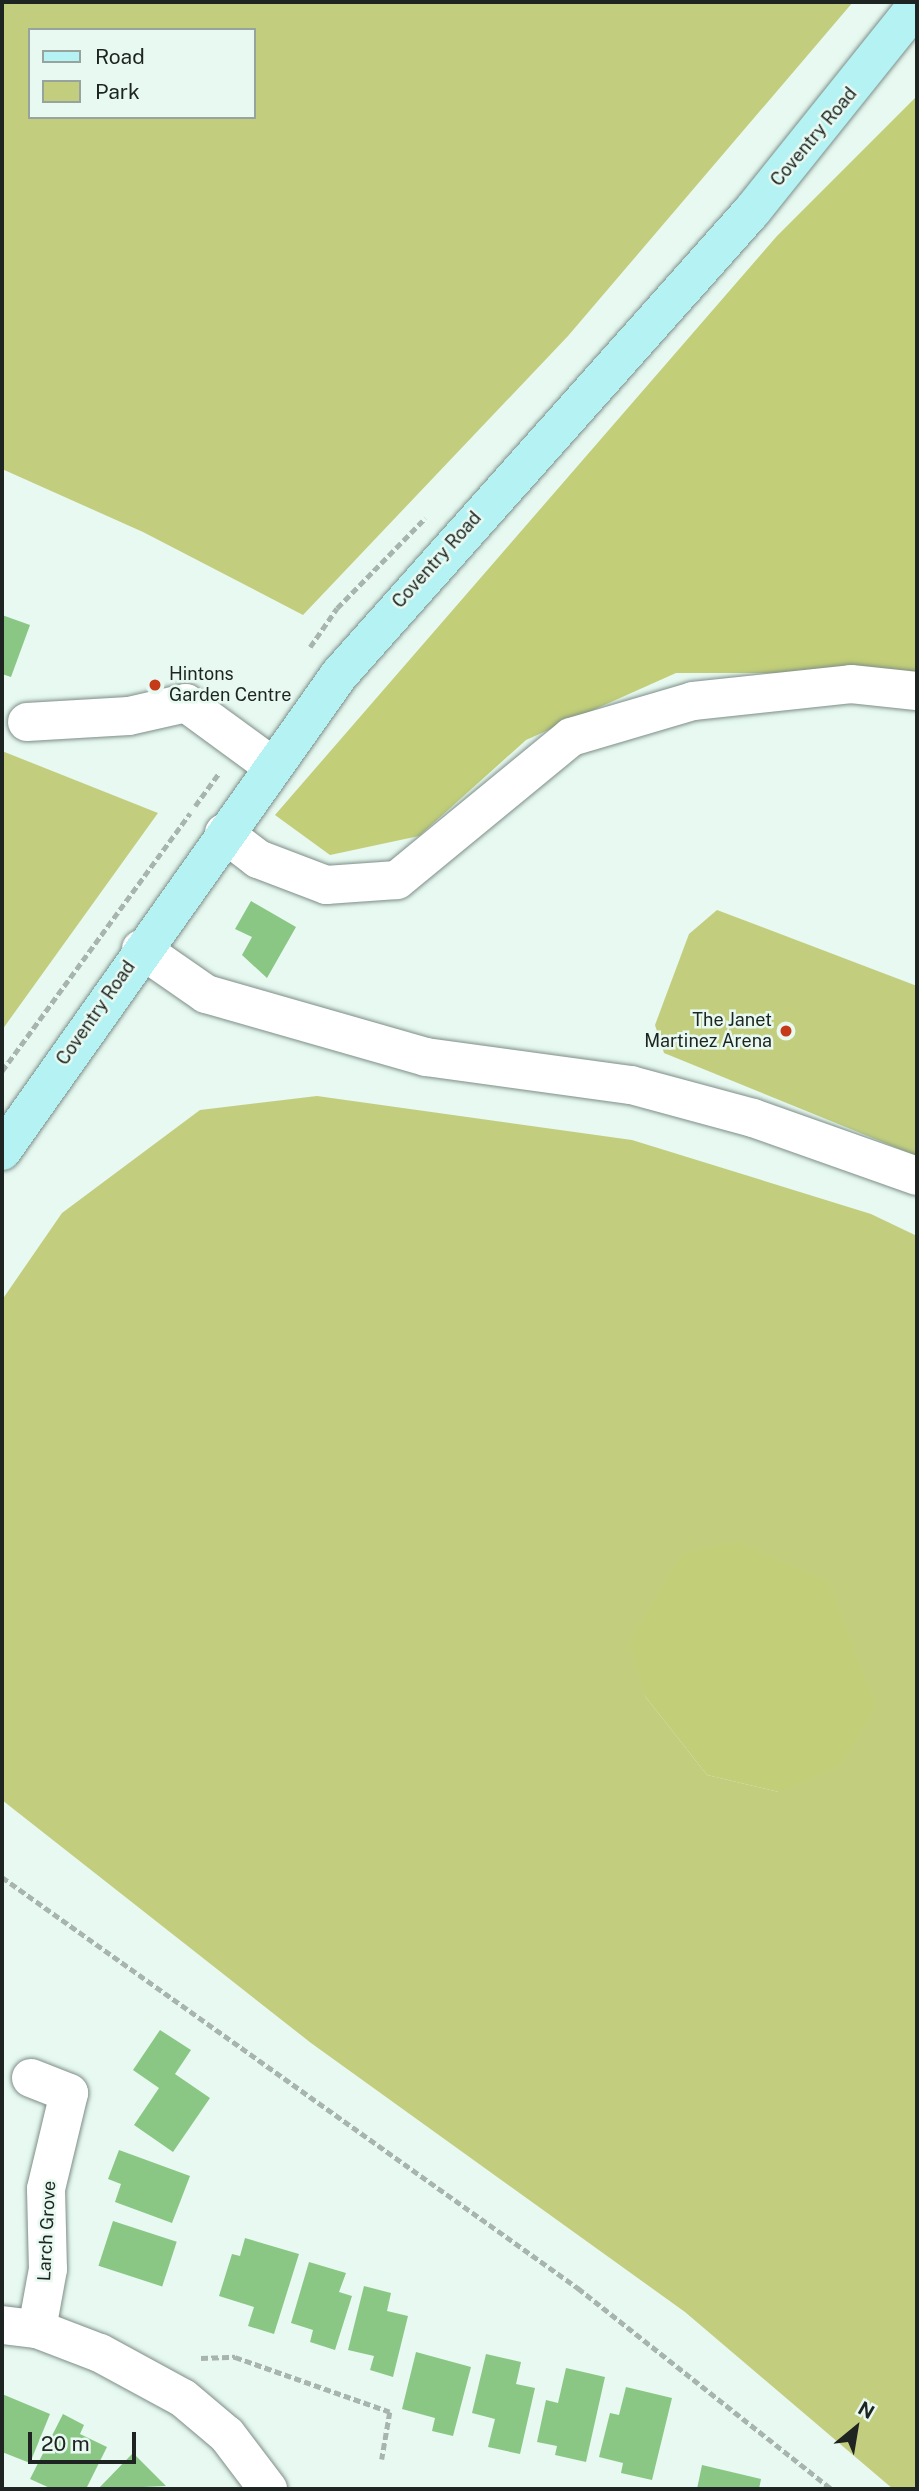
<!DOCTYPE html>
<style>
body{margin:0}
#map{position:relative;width:919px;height:2491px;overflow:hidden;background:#e7f9f1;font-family:"Public Sans",sans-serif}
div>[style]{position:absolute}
.green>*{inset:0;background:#c2ce7e}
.forest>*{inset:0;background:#c2ce78}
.building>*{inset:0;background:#8ac785;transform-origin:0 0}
.path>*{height:4.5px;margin-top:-2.25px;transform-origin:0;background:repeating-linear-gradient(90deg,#a7b5ae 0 7px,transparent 0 10.5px)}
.roads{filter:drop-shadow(0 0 2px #7d8e87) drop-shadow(0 0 2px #7d8e87)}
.minor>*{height:38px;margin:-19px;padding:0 19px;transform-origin:19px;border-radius:19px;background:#fff}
.major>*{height:38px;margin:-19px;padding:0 19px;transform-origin:19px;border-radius:19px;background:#b5f2f3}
.dots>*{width:19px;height:19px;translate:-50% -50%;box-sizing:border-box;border:4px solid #e7f9f1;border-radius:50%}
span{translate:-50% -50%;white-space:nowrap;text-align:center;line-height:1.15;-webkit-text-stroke:5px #e7f9f1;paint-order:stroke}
.street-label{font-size:18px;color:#1e2421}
.poi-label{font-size:18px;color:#1e2421}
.left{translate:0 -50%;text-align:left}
.right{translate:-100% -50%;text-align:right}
.frame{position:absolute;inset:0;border:4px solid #1e2421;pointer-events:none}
.legend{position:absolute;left:28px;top:28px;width:228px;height:91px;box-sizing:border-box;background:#e7f9f1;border:2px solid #97a49e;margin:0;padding:9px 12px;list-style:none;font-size:21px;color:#1e2421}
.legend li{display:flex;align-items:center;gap:14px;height:35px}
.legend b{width:35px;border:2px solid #97a49e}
.north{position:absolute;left:821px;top:2393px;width:70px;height:70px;-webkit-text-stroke:5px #e7f9f1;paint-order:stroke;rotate:30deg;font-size:19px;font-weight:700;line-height:28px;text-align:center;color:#1e2421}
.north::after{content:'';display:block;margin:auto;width:24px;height:32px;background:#1e2421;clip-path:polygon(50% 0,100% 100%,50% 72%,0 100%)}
.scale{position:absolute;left:28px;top:2432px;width:108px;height:32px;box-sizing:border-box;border:4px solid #1e2421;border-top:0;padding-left:9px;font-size:21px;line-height:24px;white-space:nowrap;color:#1e2421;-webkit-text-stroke:5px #e7f9f1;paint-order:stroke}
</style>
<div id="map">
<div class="green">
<i style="clip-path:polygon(evenodd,2px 2px,853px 2px,568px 336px,303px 615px,143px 532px,2px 469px,2px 2px,30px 30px,254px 30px,254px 117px,30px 117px,30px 30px)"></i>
<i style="clip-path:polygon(2px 751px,158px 813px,2px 1030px)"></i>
<i style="clip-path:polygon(717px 910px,917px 986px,917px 1156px,664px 1053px,655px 1025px,689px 934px)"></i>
<i style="clip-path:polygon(evenodd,317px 1096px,632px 1140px,871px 1214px,917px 1236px,917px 2489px,893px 2489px,685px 2312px,311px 2043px,2px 1800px,2px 1300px,62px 1213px,200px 1110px,317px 1096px,644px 1695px,779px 1792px,707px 1775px,644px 1695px)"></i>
</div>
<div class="forest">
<i style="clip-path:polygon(917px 96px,917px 673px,676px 673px,526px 740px,419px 836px,330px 855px,275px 815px,777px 236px)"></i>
<i style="clip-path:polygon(738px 1542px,828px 1582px,876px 1707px,841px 1765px,779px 1792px,707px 1775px,644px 1695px,630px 1641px,682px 1554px)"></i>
</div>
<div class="building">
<i style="clip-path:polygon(2px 615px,30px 625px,11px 677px,2px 674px)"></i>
<i style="clip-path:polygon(251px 901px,296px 927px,267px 978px,242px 955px,252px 937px,235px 929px)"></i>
<i style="clip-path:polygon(160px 2030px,191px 2050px,175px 2074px,210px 2098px,173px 2152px,134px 2125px,159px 2088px,133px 2070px)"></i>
<i style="clip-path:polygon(119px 2150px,190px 2176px,172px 2223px,115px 2202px,121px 2184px,108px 2179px)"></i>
<i style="left:113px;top:2221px;width:67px;height:47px;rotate:18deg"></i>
<i style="clip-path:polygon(245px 2238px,299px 2254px,274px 2334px,248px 2326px,254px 2307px,219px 2296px,232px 2254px,240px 2256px)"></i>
<i style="clip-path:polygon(309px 2262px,346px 2273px,339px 2292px,352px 2296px,335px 2350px,310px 2342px,313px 2330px,291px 2323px)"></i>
<i style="clip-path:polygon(364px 2286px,391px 2293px,387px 2311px,408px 2316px,393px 2377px,370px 2370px,374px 2356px,348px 2350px)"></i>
<i style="clip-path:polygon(416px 2352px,471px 2367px,453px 2436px,432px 2431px,435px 2418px,402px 2409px)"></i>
<i style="clip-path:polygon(486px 2354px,521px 2362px,516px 2384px,535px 2388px,520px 2454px,488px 2447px,495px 2419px,472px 2413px)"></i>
<i style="clip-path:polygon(566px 2368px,605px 2377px,586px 2462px,555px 2455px,557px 2446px,537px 2442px,546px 2400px,558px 2403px)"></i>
<i style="clip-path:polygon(626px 2387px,672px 2398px,652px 2480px,621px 2473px,623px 2463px,599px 2457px,610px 2413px,619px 2415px)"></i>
<i style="clip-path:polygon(2px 2394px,50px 2414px,30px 2463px,2px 2452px)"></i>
<i style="clip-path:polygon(63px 2414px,84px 2425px,80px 2434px,107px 2447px,86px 2489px,52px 2489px,30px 2479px)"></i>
<i style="clip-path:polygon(133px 2453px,166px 2486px,98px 2489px)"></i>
<i style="clip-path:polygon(702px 2465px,761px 2479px,759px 2489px,697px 2489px)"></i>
</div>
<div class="path">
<i style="left:310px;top:647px;width:47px;rotate:-55.3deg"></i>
<i style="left:337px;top:608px;width:126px;rotate:-45.6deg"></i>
<i style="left:195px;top:806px;width:41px;rotate:-54deg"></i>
<i style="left:2px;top:1071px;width:319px;rotate:-53.9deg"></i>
<i style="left:2px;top:1877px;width:708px;rotate:35.51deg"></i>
<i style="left:578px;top:2288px;width:324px;rotate:38.4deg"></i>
<i style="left:201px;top:2358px;width:34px;rotate:-2deg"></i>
<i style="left:235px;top:2357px;width:164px;rotate:19.5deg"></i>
<i style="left:390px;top:2412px;width:48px;rotate:99.7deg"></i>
</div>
<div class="roads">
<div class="minor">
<i style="left:27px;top:722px;width:102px;rotate:-3.4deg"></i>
<i style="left:129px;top:716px;width:58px;rotate:-12.8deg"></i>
<i style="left:186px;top:703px;width:107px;rotate:36.2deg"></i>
<i style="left:224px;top:833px;width:43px;rotate:37.4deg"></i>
<i style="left:258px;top:859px;width:73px;rotate:20.9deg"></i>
<i style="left:326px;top:885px;width:71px;rotate:-4deg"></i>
<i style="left:397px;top:880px;width:225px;rotate:-39.4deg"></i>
<i style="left:571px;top:737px;width:127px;rotate:-16.4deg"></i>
<i style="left:693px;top:701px;width:159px;rotate:-6.1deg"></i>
<i style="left:851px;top:684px;width:66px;rotate:6.1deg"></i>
<i style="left:141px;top:949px;width:79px;rotate:34.7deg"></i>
<i style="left:206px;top:994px;width:229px;rotate:16deg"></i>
<i style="left:426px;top:1057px;width:207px;rotate:7.8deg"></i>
<i style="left:631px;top:1085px;width:126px;rotate:15.1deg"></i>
<i style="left:753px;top:1118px;width:174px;rotate:19.5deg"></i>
<i style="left:31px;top:2078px;width:41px;rotate:21.5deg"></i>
<i style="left:69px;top:2093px;width:99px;rotate:103.5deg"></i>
<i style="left:46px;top:2189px;width:80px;rotate:88.6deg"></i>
<i style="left:48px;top:2269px;width:61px;rotate:100.4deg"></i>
<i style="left:2px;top:2325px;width:35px;rotate:7deg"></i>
<i style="left:37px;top:2329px;width:67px;rotate:20.9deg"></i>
<i style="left:100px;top:2353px;width:94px;rotate:28.5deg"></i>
<i style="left:183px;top:2398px;width:57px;rotate:40.1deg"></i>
<i style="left:227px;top:2435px;width:68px;rotate:52.8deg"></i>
</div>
<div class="major">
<i style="left:2px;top:1151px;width:583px;rotate:-54.7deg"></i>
<i style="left:339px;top:675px;width:621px;rotate:-48.33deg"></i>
<i style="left:752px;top:211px;width:264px;rotate:-51.3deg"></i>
</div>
</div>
<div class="dots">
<i style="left:155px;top:685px;background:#c53b1a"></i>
<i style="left:786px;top:1031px;background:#c53b1a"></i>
</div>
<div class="street-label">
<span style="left:814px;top:137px;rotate:-50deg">Coventry Road</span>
<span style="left:437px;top:560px;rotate:-48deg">Coventry Road</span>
<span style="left:96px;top:1013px;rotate:-55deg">Coventry Road</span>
<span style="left:47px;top:2231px;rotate:-87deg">Larch Grove</span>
</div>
<div class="poi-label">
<span class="left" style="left:169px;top:685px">Hintons<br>Garden Centre</span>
<span class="right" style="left:772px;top:1031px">The Janet<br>Martinez Arena</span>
</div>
<div class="frame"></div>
<ul class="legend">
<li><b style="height:9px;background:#b5f2f3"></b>Road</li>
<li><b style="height:19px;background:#c2ce7e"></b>Park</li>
</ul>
<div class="north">N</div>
<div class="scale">20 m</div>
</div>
